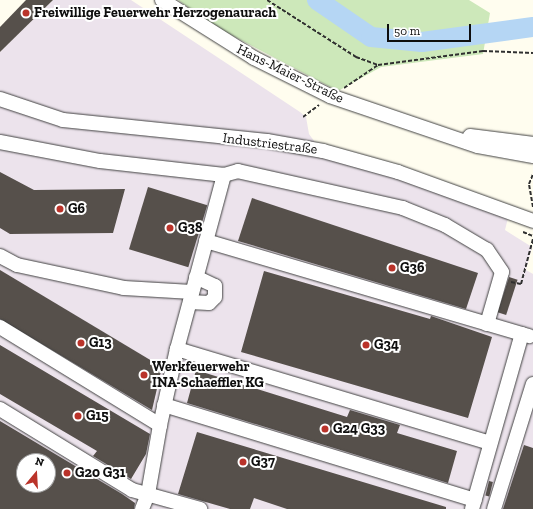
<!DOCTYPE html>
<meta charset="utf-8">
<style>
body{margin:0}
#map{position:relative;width:533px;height:509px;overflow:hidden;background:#fffdef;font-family:"Zilla Slab",serif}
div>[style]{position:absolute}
.industrial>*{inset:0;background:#ece3ec}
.green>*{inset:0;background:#cde8ba}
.river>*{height:20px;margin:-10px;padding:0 10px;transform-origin:10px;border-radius:10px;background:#b5d6f4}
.building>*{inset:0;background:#56504b;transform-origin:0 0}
.path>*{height:2px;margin-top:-1px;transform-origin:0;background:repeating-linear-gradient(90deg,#303030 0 4px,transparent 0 6px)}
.roads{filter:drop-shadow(0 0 1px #414141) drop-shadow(0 0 1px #414141)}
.minor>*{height:14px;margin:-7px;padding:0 7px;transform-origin:7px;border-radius:7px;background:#fff}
.dots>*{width:11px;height:11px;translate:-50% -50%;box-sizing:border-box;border:2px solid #fff;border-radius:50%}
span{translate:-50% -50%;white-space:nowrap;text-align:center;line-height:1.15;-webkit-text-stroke:4px #fff;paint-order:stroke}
.poi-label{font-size:14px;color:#0e0e0e;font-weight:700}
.left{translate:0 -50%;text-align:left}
.street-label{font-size:14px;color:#0e0e0e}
.north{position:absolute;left:16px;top:453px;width:40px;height:40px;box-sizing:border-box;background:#fff;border:1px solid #9f9f9f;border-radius:50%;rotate:18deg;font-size:11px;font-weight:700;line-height:16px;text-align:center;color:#0e0e0e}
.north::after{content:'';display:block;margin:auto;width:14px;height:18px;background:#ba332a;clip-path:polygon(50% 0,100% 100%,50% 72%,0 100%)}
.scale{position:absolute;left:387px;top:24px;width:84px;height:18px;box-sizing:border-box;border:2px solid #0e0e0e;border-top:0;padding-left:5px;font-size:12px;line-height:14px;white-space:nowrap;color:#0e0e0e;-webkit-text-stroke:3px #fff;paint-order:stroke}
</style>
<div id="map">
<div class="industrial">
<i style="clip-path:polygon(evenodd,53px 0,131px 0,300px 112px,306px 117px,309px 134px,317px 145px,510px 210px,505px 230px,532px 247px,526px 270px,533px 274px,533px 509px,0 509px,0 52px,53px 0,24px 461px,48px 461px,48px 485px,24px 485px,24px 461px)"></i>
</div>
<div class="green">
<i style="clip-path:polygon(178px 0,469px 0,490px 13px,483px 54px,381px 67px,338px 91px,218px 28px)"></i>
</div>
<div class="river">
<i style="left:317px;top:0;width:65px;rotate:34.4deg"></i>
<i style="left:371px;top:37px;width:51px;rotate:5.6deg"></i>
<i style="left:422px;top:42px;width:112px;rotate:-7.7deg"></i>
</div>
<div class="building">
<i style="clip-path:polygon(26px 0,53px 0,0 52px,0 27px)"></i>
<i style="clip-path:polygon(0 172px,34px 190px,125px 189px,113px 233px,10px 234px,0 228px)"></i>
<i style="left:148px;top:187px;width:62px;height:65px;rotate:17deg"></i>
<i style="clip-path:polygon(252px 198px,478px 273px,466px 309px,238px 241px)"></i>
<i style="clip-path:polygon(0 270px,162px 367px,152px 410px,0 319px)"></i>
<i style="clip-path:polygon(264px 271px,430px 319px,431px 316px,492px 337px,468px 418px,241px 352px)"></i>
<i style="left:509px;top:277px;width:9px;height:37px;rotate:18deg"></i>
<i style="clip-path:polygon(0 345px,150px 434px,146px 454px,131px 479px,93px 456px,97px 451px,0 394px)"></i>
<i style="clip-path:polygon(196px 370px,347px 417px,350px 410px,400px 425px,397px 433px,457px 451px,448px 483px,187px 403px)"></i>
<i style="clip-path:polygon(evenodd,0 421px,122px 494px,135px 503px,134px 509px,0 509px,0 421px,24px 461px,48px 461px,48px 485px,24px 485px,24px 461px)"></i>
<i style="clip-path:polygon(197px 432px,446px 507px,446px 509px,287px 509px,254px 498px,250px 509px,230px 509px,178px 494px)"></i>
<i style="clip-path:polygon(524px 445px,533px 448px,533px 509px,503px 509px)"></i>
<i style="left:489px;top:481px;width:4px;height:15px;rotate:14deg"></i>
</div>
<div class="path">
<i style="left:267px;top:0;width:106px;rotate:32.6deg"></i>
<i style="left:356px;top:57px;width:23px;rotate:20deg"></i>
<i style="left:378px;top:65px;width:106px;rotate:-7.6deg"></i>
<i style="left:483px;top:51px;width:50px;rotate:2.3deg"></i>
<i style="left:344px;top:88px;width:41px;rotate:-34.1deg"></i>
<i style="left:303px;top:117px;width:20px;rotate:-37deg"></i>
<i style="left:533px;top:207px;width:23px;rotate:-100deg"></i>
<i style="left:529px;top:184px;width:11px;rotate:-68deg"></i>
<i style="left:523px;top:232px;width:11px;rotate:22deg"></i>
<i style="left:511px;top:282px;width:10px;rotate:11deg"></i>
<i style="left:521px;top:284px;width:47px;rotate:-75.1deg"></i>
</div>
<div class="roads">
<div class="minor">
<i style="left:162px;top:0;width:109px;rotate:32.2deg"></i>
<i style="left:254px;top:58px;width:85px;rotate:26.6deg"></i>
<i style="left:330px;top:96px;width:156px;rotate:18.7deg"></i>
<i style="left:478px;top:146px;width:56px;rotate:10.3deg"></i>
<i style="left:0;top:99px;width:66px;rotate:18.4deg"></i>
<i style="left:63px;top:120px;width:205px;rotate:5.9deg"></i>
<i style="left:267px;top:141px;width:57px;rotate:10.1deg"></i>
<i style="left:323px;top:151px;width:78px;rotate:15.6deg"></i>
<i style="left:398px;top:172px;width:144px;rotate:19.9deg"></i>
<i style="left:470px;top:136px;width:64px;rotate:7.2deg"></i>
<i style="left:0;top:142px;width:102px;rotate:10.8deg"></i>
<i style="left:100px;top:161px;width:125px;rotate:6.4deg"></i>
<i style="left:206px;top:241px;width:337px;rotate:16.4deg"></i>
<i style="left:0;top:256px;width:19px;rotate:28deg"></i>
<i style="left:17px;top:265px;width:109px;rotate:12.1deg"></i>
<i style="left:124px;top:288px;width:68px;rotate:3.4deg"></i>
<i style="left:190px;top:302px;width:19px;rotate:3deg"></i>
<i style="left:209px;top:303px;width:8px;rotate:-45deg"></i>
<i style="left:215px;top:297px;width:11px;rotate:-90deg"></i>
<i style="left:215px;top:286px;width:21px;rotate:-155deg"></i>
<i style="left:487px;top:324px;width:54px;rotate:-73.9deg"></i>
<i style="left:502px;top:272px;width:27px;rotate:-124deg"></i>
<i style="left:487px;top:250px;width:49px;rotate:-149.2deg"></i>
<i style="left:445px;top:225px;width:45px;rotate:-158deg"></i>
<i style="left:403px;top:208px;width:169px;rotate:-167.4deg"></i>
<i style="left:238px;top:171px;width:15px;rotate:164deg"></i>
<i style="left:224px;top:175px;width:180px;rotate:105.1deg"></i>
<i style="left:177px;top:349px;width:327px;rotate:16.7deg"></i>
<i style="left:0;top:327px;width:188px;rotate:31.5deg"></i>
<i style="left:160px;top:425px;width:78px;rotate:-77.4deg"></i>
<i style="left:164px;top:405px;width:325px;rotate:17deg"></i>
<i style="left:0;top:409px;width:155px;rotate:31.5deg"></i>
<i style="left:132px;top:490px;width:71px;rotate:15.6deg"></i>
<i style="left:142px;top:509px;width:16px;rotate:-68deg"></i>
<i style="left:148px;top:494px;width:70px;rotate:-80.1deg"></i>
<i style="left:472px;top:509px;width:182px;rotate:-74.1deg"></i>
<i style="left:494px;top:509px;width:131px;rotate:-72.7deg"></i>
</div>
</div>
<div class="dots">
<i style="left:26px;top:13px;background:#ba332a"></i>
<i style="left:60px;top:209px;background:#ba332a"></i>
<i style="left:170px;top:228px;background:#ba332a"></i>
<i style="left:392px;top:268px;background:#ba332a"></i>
<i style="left:81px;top:343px;background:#ba332a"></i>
<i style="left:366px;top:345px;background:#ba332a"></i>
<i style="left:144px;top:375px;background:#ba332a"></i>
<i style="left:78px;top:416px;background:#ba332a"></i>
<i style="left:325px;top:429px;background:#ba332a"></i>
<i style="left:243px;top:462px;background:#ba332a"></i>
<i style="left:67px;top:473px;background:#ba332a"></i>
</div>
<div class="poi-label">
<span class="left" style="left:34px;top:13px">Freiwillige Feuerwehr Herzogenaurach</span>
<span class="left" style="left:68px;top:209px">G6</span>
<span class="left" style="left:178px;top:228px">G38</span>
<span class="left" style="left:400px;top:268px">G36</span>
<span class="left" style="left:89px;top:343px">G13</span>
<span class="left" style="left:374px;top:345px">G34</span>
<span class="left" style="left:152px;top:375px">Werkfeuerwehr<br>INA-Schaeffler KG</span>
<span class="left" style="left:86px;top:416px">G15</span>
<span class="left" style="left:333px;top:429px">G24 G33</span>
<span class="left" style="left:251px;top:462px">G37</span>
<span class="left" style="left:75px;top:473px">G20 G31</span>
</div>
<div class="street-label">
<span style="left:290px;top:74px;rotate:26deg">Hans-Maier-Straße</span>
<span style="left:270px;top:144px;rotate:7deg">Industriestraße</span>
</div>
<div class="north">N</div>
<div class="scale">50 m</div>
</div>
